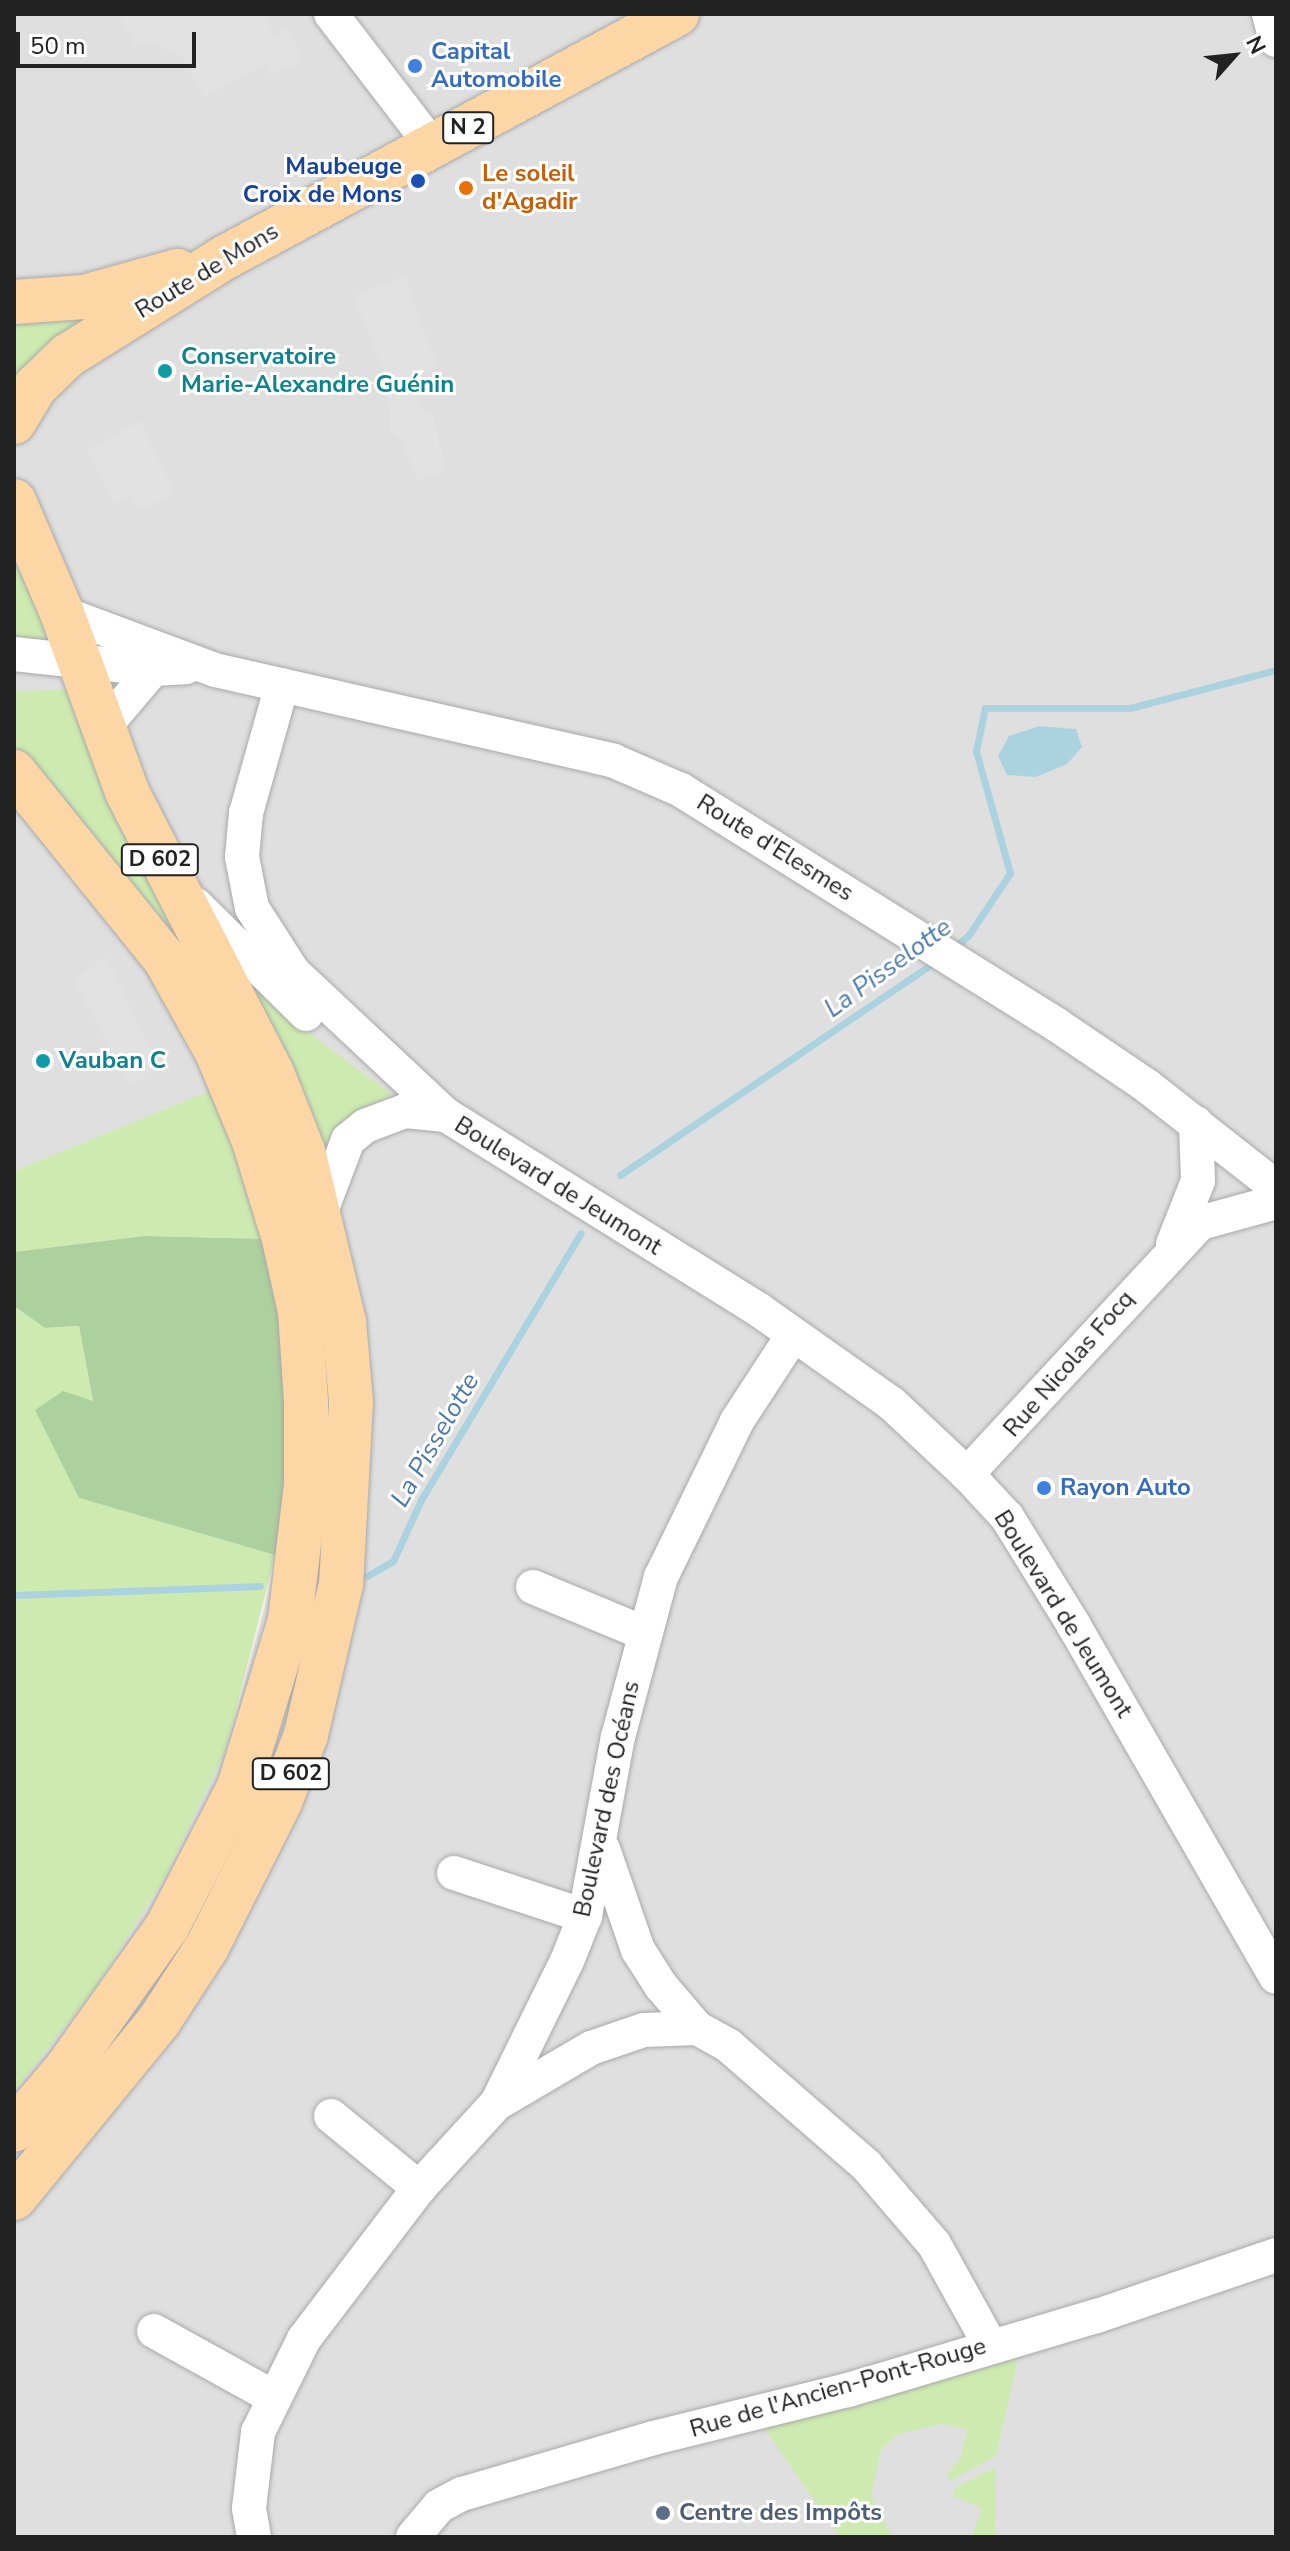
<!DOCTYPE html>
<meta charset="utf-8">
<style>
body{margin:0}
#map{position:relative;width:1290px;height:2551px;overflow:hidden;background:#f2efe9;font-family:"Nunito Sans",sans-serif}
div>[style]{position:absolute}
.residential>*{inset:0;background:#e0dfdf}
.grass>*{inset:0;background:#cdebb0}
.forest>*{inset:0;background:#add19e}
.parking>*{inset:0;background:#e2e2e2}
.water>*{inset:0;background:#aad3df}
.stream>*{height:7px;margin:-3.5px;padding:0 3.5px;transform-origin:3.5px;border-radius:3.5px;background:#aad3df}
.roads{filter:drop-shadow(0 0 2px #a9a9a9) drop-shadow(0 0 2px #a9a9a9)}
.minor>*{height:34px;margin:-17px;padding:0 17px;transform-origin:17px;border-radius:17px;background:#fff}
.major>*{height:44px;margin:-22px;padding:0 22px;transform-origin:22px;border-radius:22px;background:#fcd6a4}
.dots>*{width:22px;height:22px;translate:-50% -50%;box-sizing:border-box;border:4px solid #fff;border-radius:50%}
span{translate:-50% -50%;white-space:nowrap;text-align:center;line-height:1.15;-webkit-text-stroke:6px #fff;paint-order:stroke}
.shield-label span{padding:2px 6px;background:#fff;border:2px solid;border-radius:6px;-webkit-text-stroke-width:0}
.shield-label{font-size:22px;color:#222;font-weight:700}
.shop-label{font-size:24px;color:#366cbe;font-weight:700}
.left{translate:0 -50%;text-align:left}
.transit-label{font-size:24px;color:#164399;font-weight:700}
.right{translate:-100% -50%;text-align:right}
.food-label{font-size:24px;color:#c56008;font-weight:700}
.street-label{font-size:24px;color:#222}
.culture-label{font-size:24px;color:#0d838f;font-weight:700}
.service-label{font-size:24px;color:#4e5e75;font-weight:700}
.water-label{font-size:26px;color:#4a7aab;font-style:italic}
.frame{position:absolute;inset:0;border:16px solid #222;pointer-events:none}
.north{position:absolute;left:1194px;top:16px;width:80px;height:80px;-webkit-text-stroke:6px #fff;paint-order:stroke;rotate:63deg;font-size:22px;font-weight:700;line-height:32px;text-align:center;color:#222}
.north::after{content:'';display:block;margin:auto;width:28px;height:36px;background:#222;clip-path:polygon(50% 0,100% 100%,50% 72%,0 100%)}
.scale{position:absolute;left:16px;top:32px;width:180px;height:36px;box-sizing:border-box;border:4px solid #222;border-top:0;padding-left:10px;font-size:24px;line-height:28px;white-space:nowrap;color:#222;-webkit-text-stroke:6px #fff;paint-order:stroke}
</style>
<div id="map">
<div class="residential">
<i style="clip-path:polygon(14px 14px,1276px 14px,1276px 2537px,14px 2537px,14px 2092px,98px 1984px,165px 1877px,226px 1749px,270px 1588px,286px 1487px,214px 1089px,14px 1171px)"></i>
</div>
<div class="grass">
<i style="clip-path:polygon(97px 310px,14px 388px,14px 321px,61px 322px)"></i>
<i style="clip-path:polygon(14px 552px,51px 643px,14px 640px)"></i>
<i style="clip-path:polygon(68px 690px,126px 837px,212px 994px,312px 1254px,327px 1372px,311px 1374px,266px 1157px,14px 752px,14px 691px)"></i>
<i style="clip-path:polygon(225px 949px,293px 1021px,390px 1093px,385px 1102px,337px 1130px,324px 1150px)"></i>
<i style="clip-path:polygon(214px 1089px,264px 1239px,144px 1236px,14px 1252px,14px 1171px)"></i>
<i style="clip-path:polygon(14px 1306px,45px 1328px,79px 1326px,93px 1402px,79px 1498px,275px 1555px,226px 1749px,165px 1877px,98px 1984px,14px 2092px)"></i>
<i style="clip-path:polygon(1018px 2359px,996px 2456px,950px 2481px,947px 2475px,961px 2457px,967px 2429px,942px 2424px,898px 2434px,881px 2450px,871px 2496px,892px 2537px,840px 2537px,764px 2428px)"></i>
<i style="clip-path:polygon(996px 2467px,995px 2537px,972px 2537px,982px 2508px,953px 2496px,955px 2488px)"></i>
</div>
<div class="forest">
<i style="clip-path:polygon(144px 1236px,264px 1239px,287px 1366px,286px 1487px,275px 1555px,79px 1498px,35px 1410px,63px 1391px,93px 1401px,79px 1326px,45px 1328px,14px 1306px,14px 1252px)"></i>
</div>
<div class="parking">
<i style="clip-path:polygon(119px 14px,264px 14px,274px 36px,288px 28px,304px 60px,271px 76px,265px 65px,204px 97px,182px 56px,144px 41px,135px 45px)"></i>
<i style="clip-path:polygon(404px 276px,438px 367px,419px 375px,419px 406px,432px 412px,445px 465px,441px 473px,418px 481px,402px 441px,391px 432px,387px 380px,354px 296px)"></i>
<i style="clip-path:polygon(140px 422px,175px 493px,137px 511px,130px 497px,115px 504px,87px 449px)"></i>
<i style="clip-path:polygon(106px 956px,158px 1065px,130px 1088px,74px 980px)"></i>
</div>
<div class="water">
<i style="clip-path:polygon(1039px 726px,1076px 729px,1082px 747px,1067px 764px,1036px 777px,1007px 775px,998px 756px,1009px 736px)"></i>
</div>
<div class="stream">
<i style="left:953px;top:948px;width:19px;rotate:-39deg"></i>
<i style="left:968px;top:936px;width:76px;rotate:-56.3deg"></i>
<i style="left:1010px;top:873px;width:127px;rotate:-105.6deg"></i>
<i style="left:976px;top:751px;width:44px;rotate:-78.2deg"></i>
<i style="left:985px;top:708px;width:145px"></i>
<i style="left:1130px;top:708px;width:151px;rotate:-14.6deg"></i>
<i style="left:620px;top:1175px;width:383px;rotate:-34.1deg"></i>
<i style="left:367px;top:1576px;width:30px;rotate:-30deg"></i>
<i style="left:393px;top:1561px;width:67px;rotate:-65.3deg"></i>
<i style="left:421px;top:1500px;width:311px;rotate:-59.1deg"></i>
<i style="left:14px;top:1595px;width:246px;rotate:-2.1deg"></i>
</div>
<div class="roads">
<div class="minor">
<i style="left:331px;top:14px;width:168px;rotate:52.5deg"></i>
<i style="left:1269px;top:14px;width:27px;rotate:75deg"></i>
<i style="left:62px;top:613px;width:163px;rotate:20.4deg"></i>
<i style="left:215px;top:670px;width:409px;rotate:12.8deg"></i>
<i style="left:614px;top:761px;width:73px;rotate:23.4deg"></i>
<i style="left:681px;top:790px;width:443px;rotate:32deg"></i>
<i style="left:1057px;top:1025px;width:109px;rotate:34.1deg"></i>
<i style="left:1147px;top:1086px;width:164px;rotate:38.1deg"></i>
<i style="left:14px;top:654px;width:140px;rotate:6.2deg"></i>
<i style="left:153px;top:669px;width:33px;rotate:-3deg"></i>
<i style="left:282px;top:685px;width:133px;rotate:105.7deg"></i>
<i style="left:246px;top:813px;width:44px;rotate:95.2deg"></i>
<i style="left:242px;top:857px;width:52px;rotate:78.9deg"></i>
<i style="left:252px;top:908px;width:76px;rotate:57.4deg"></i>
<i style="left:293px;top:972px;width:209px;rotate:43.1deg"></i>
<i style="left:446px;top:1115px;width:369px;rotate:31.9deg"></i>
<i style="left:759px;top:1310px;width:161px;rotate:35.2deg"></i>
<i style="left:891px;top:1403px;width:104px;rotate:43.1deg"></i>
<i style="left:967px;top:1474px;width:59px;rotate:47.1deg"></i>
<i style="left:1007px;top:1517px;width:126px;rotate:58.3deg"></i>
<i style="left:1073px;top:1624px;width:407px;rotate:60.1deg"></i>
<i style="left:104px;top:727px;width:76px;rotate:-49.8deg"></i>
<i style="left:196px;top:905px;width:155px;rotate:44.7deg"></i>
<i style="left:321px;top:1211px;width:76px;rotate:-69.2deg"></i>
<i style="left:348px;top:1140px;width:22px;rotate:-39deg"></i>
<i style="left:365px;top:1126px;width:43px;rotate:-20.6deg"></i>
<i style="left:405px;top:1111px;width:41px;rotate:5.6deg"></i>
<i style="left:1173px;top:1244px;width:68px;rotate:-68.4deg"></i>
<i style="left:1198px;top:1181px;width:58px;rotate:-92deg"></i>
<i style="left:967px;top:1474px;width:342px;rotate:-47.1deg"></i>
<i style="left:1200px;top:1223px;width:79px;rotate:-15.4deg"></i>
<i style="left:533px;top:1587px;width:120px;rotate:22.5deg"></i>
<i style="left:603px;top:1849px;width:107px;rotate:70.9deg"></i>
<i style="left:638px;top:1950px;width:43px;rotate:57.4deg"></i>
<i style="left:661px;top:1986px;width:55px;rotate:49.4deg"></i>
<i style="left:697px;top:2028px;width:37px;rotate:29deg"></i>
<i style="left:729px;top:2046px;width:181px;rotate:41deg"></i>
<i style="left:866px;top:2165px;width:104px;rotate:49.3deg"></i>
<i style="left:934px;top:2244px;width:115px;rotate:61deg"></i>
<i style="left:454px;top:1873px;width:138px;rotate:18.2deg"></i>
<i style="left:499px;top:2102px;width:107px;rotate:-30.4deg"></i>
<i style="left:591px;top:2048px;width:56px;rotate:-18.8deg"></i>
<i style="left:644px;top:2030px;width:53px;rotate:-2.2deg"></i>
<i style="left:331px;top:2116px;width:114px;rotate:39.3deg"></i>
<i style="left:154px;top:2331px;width:136px;rotate:29deg"></i>
<i style="left:254px;top:2537px;width:29px;rotate:-100deg"></i>
<i style="left:249px;top:2508px;width:77px;rotate:-83.2deg"></i>
<i style="left:258px;top:2432px;width:104px;rotate:-63.7deg"></i>
<i style="left:304px;top:2339px;width:190px;rotate:-52.7deg"></i>
<i style="left:419px;top:2188px;width:115px;rotate:-47.5deg"></i>
<i style="left:497px;top:2103px;width:158px;rotate:-63.8deg"></i>
<i style="left:567px;top:1961px;width:48px;rotate:-68.2deg"></i>
<i style="left:585px;top:1916px;width:182px;rotate:-79.6deg"></i>
<i style="left:618px;top:1737px;width:166px;rotate:-75deg"></i>
<i style="left:661px;top:1577px;width:174px;rotate:-64deg"></i>
<i style="left:737px;top:1421px;width:103px;rotate:-56.9deg"></i>
<i style="left:413px;top:2537px;width:40px;rotate:-50deg"></i>
<i style="left:439px;top:2506px;width:26px;rotate:-28deg"></i>
<i style="left:462px;top:2494px;width:200px;rotate:-16.3deg"></i>
<i style="left:654px;top:2438px;width:200px;rotate:-13.9deg"></i>
<i style="left:848px;top:2390px;width:260px;rotate:-16.6deg"></i>
<i style="left:1097px;top:2316px;width:189px;rotate:-18.8deg"></i>
</div>
<div class="major">
<i style="left:14px;top:302px;width:70px;rotate:-4.1deg"></i>
<i style="left:84px;top:297px;width:97px;rotate:-15.6deg"></i>
<i style="left:14px;top:422px;width:41px;rotate:-59deg"></i>
<i style="left:35px;top:387px;width:45px;rotate:-44.1deg"></i>
<i style="left:67px;top:356px;width:183px;rotate:-32deg"></i>
<i style="left:222px;top:259px;width:517px;rotate:-28.3deg"></i>
<i style="left:14px;top:501px;width:122px;rotate:66.8deg"></i>
<i style="left:62px;top:613px;width:190px;rotate:70deg"></i>
<i style="left:127px;top:792px;width:316px;rotate:62.7deg"></i>
<i style="left:272px;top:1073px;width:84px;rotate:68.3deg"></i>
<i style="left:303px;top:1151px;width:176px;rotate:76.5deg"></i>
<i style="left:344px;top:1322px;width:80px;rotate:85deg"></i>
<i style="left:351px;top:1402px;width:182px;rotate:93.1deg"></i>
<i style="left:341px;top:1584px;width:155px;rotate:103.1deg"></i>
<i style="left:306px;top:1735px;width:72px;rotate:111.2deg"></i>
<i style="left:280px;top:1802px;width:162px;rotate:116.7deg"></i>
<i style="left:207px;top:1947px;width:88px;rotate:123deg"></i>
<i style="left:159px;top:2021px;width:229px;rotate:129.3deg"></i>
<i style="left:14px;top:772px;width:240px;rotate:51.1deg"></i>
<i style="left:165px;top:959px;width:107px;rotate:60.8deg"></i>
<i style="left:217px;top:1052px;width:96px;rotate:67.4deg"></i>
<i style="left:254px;top:1141px;width:98px;rotate:72.9deg"></i>
<i style="left:283px;top:1235px;width:78px;rotate:77.4deg"></i>
<i style="left:300px;top:1311px;width:90px;rotate:86.2deg"></i>
<i style="left:306px;top:1401px;width:83px;rotate:90deg"></i>
<i style="left:306px;top:1484px;width:137px;rotate:96.7deg"></i>
<i style="left:290px;top:1620px;width:175px;rotate:107deg"></i>
<i style="left:239px;top:1787px;width:157px;rotate:117.2deg"></i>
<i style="left:167px;top:1927px;width:174px;rotate:125.4deg"></i>
<i style="left:66px;top:2069px;width:80px;rotate:130.4deg"></i>
</div>
</div>
<div class="dots">
<i style="left:415px;top:66px;background:#3f7fe0"></i>
<i style="left:418px;top:181px;background:#1a4fb4"></i>
<i style="left:466px;top:188px;background:#e8710a"></i>
<i style="left:165px;top:371px;background:#0f9aa8"></i>
<i style="left:43px;top:1061px;background:#0f9aa8"></i>
<i style="left:1044px;top:1488px;background:#3f7fe0"></i>
<i style="left:663px;top:2513px;background:#5c6f8a"></i>
</div>
<div class="shield-label">
<span style="left:468px;top:128px">N 2</span>
<span style="left:160px;top:860px">D 602</span>
<span style="left:291px;top:1774px">D 602</span>
</div>
<div class="shop-label">
<span class="left" style="left:431px;top:66px">Capital<br>Automobile</span>
<span class="left" style="left:1060px;top:1488px">Rayon Auto</span>
</div>
<div class="transit-label">
<span class="right" style="left:402px;top:181px">Maubeuge<br>Croix de Mons</span>
</div>
<div class="food-label">
<span class="left" style="left:482px;top:188px">Le soleil<br>d'Agadir</span>
</div>
<div class="street-label">
<span style="left:207px;top:271px;rotate:-31deg">Route de Mons</span>
<span style="left:775px;top:848px;rotate:32deg">Route d'Elesmes</span>
<span style="left:558px;top:1186px;rotate:32deg">Boulevard de Jeumont</span>
<span style="left:1069px;top:1364px;rotate:-49deg">Rue Nicolas Focq</span>
<span style="left:1063px;top:1614px;rotate:58deg">Boulevard de Jeumont</span>
<span style="left:607px;top:1799px;rotate:-78deg">Boulevard des Océans</span>
<span style="left:838px;top:2388px;rotate:-16deg">Rue de l'Ancien-Pont-Rouge</span>
</div>
<div class="culture-label">
<span class="left" style="left:181px;top:371px">Conservatoire<br>Marie-Alexandre Guénin</span>
<span class="left" style="left:59px;top:1061px">Vauban C</span>
</div>
<div class="service-label">
<span class="left" style="left:679px;top:2513px">Centre des Impôts</span>
</div>
<div class="water-label">
<span style="left:888px;top:968px;rotate:-36deg">La Pisselotte</span>
<span style="left:435px;top:1440px;rotate:-60deg">La Pisselotte</span>
</div>
<div class="frame"></div>
<div class="north">N</div>
<div class="scale">50 m</div>
</div>
